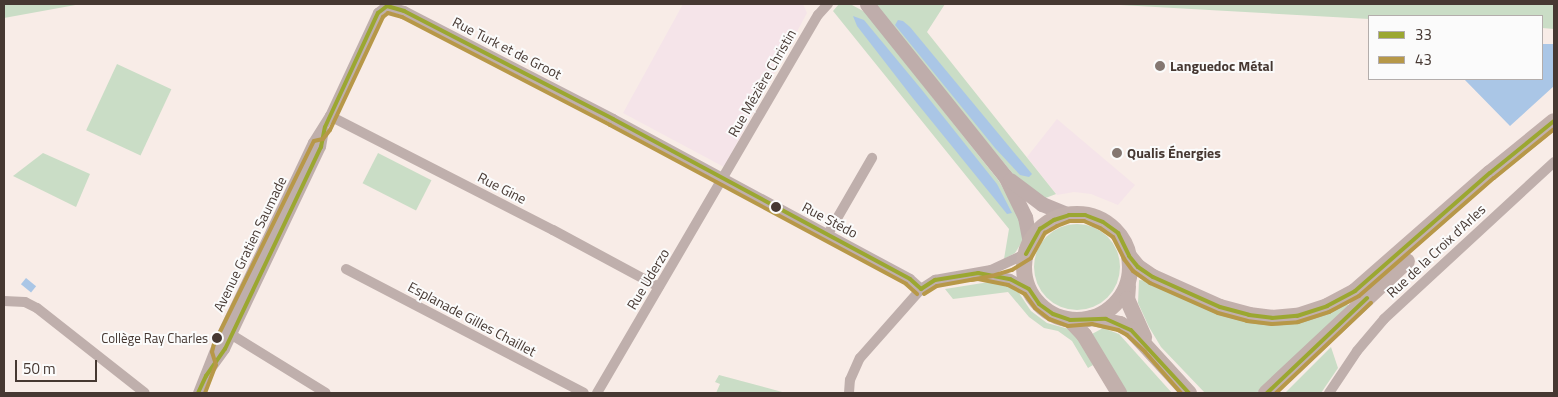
<!DOCTYPE html>
<meta charset="utf-8">
<style>
body{margin:0}
#map{position:relative;width:1558px;height:397px;overflow:hidden;background:#f8ece7;font-family:"Titillium Web",sans-serif}
div>[style]{position:absolute}
.commercial>*{inset:0;background:#f5e4e9}
.green>*{inset:0;background:#caddc6;transform-origin:0 0}
.round{border-radius:50%}
.water>*{inset:0;background:#aac6e6;transform-origin:0 0}
.street>*{height:10px;margin:-5px;padding:0 5px;transform-origin:5px;border-radius:5px;background:#bfafac}
.secondary>*{height:15px;margin:-7.5px;padding:0 7.5px;transform-origin:7.5px;border-radius:7.5px;background:#bfadab}
.primary>*{height:16px;margin:-8px;padding:0 8px;transform-origin:8px;border-radius:8px;background:#c2b0ac}
.primary>.ring{margin:-8px;padding:0;box-sizing:content-box;background:none;border:16px solid #c2b0ac;border-radius:50%}
.bus-1>*{height:4px;margin:-2px;padding:0 2px;transform-origin:2px;border-radius:2px;background:#9ba731}
.bus-2>*{height:4px;margin:-2px;padding:0 2px;transform-origin:2px;border-radius:2px;background:#b79848}
.dots>*{width:14px;height:14px;translate:-50% -50%;box-sizing:border-box;border:2px solid #fbfbfb;border-radius:50%}
span{translate:-50% -50%;white-space:nowrap;text-align:center;line-height:1.15;-webkit-text-stroke:4px #fbfbfb;paint-order:stroke}
.bus-label{font-size:13px;color:#463832}
.right{translate:-100% -50%;text-align:right}
.street-label{font-size:14px;color:#463832}
.poi-label{font-size:14px;color:#463832;font-weight:700}
.left{translate:0 -50%;text-align:left}
.frame{position:absolute;inset:0;border:5px solid #463832;pointer-events:none}
.legend{position:absolute;left:1368px;top:15px;width:175px;height:65px;box-sizing:border-box;background:#fbfbfb;border:1px solid #b3adab;margin:0;padding:6px 9px;list-style:none;font-size:15px;color:#463832}
.legend li{display:flex;align-items:center;gap:10px;height:25px}
.legend b{width:25px;border:1px solid #b3adab}
.scale{position:absolute;left:15px;top:360px;width:82px;height:22px;box-sizing:border-box;border:2px solid #463832;border-top:0;padding-left:6px;font-size:15px;line-height:18px;white-space:nowrap;color:#463832;-webkit-text-stroke:4px #fbfbfb;paint-order:stroke}
</style>
<div id="map">
<div class="commercial">
<i style="clip-path:polygon(683px 4px,803px 4px,807px 13px,724px 167px,623px 113px)"></i>
<i style="clip-path:polygon(1057px 119px,1135px 185px,1118px 205px,1091px 194px,1074px 192px,1057px 195px,1027px 157px)"></i>
</div>
<div class="green">
<i style="clip-path:polygon(4px 4px,81px 4px,4px 18px)"></i>
<i style="clip-path:polygon(839px 4px,852px 5px,865px 12px,999px 181px,1019px 217px,1023px 240px,1015px 253px,1004px 259px,1009px 229px,833px 11px)"></i>
<i style="clip-path:polygon(874px 4px,945px 4px,927px 32px,1056px 194px,1043px 199px,1013px 174px)"></i>
<i style="clip-path:polygon(1102px 4px,1554px 4px,1554px 29px,1542px 28px,1542px 16px,1369px 16px,1369px 19px)"></i>
<i style="left:117px;top:64px;width:60px;height:73px;rotate:25deg"></i>
<i style="clip-path:polygon(43px 153px,90px 174px,76px 207px,13px 176px)"></i>
<i style="left:378px;top:153px;width:60px;height:34px;rotate:27deg"></i>
<i class="round" style="left:1034px;top:224px;width:86px;height:86px"></i>
<i style="clip-path:polygon(1139px 280px,1150px 281px,1246px 321px,1346px 302px,1349px 307px,1257px 393px,1205px 393px,1161px 347px,1149px 327px,1138px 303px)"></i>
<i style="clip-path:polygon(989px 282px,1015px 287px,1031px 311px,1047px 323px,1069px 329px,1079px 338px,1093px 365px,1088px 368px,1072px 341px,1058px 331px,1044px 328px,1029px 317px,1008px 292px,953px 299px,945px 289px)"></i>
<i style="clip-path:polygon(1103px 328px,1119px 334px,1172px 393px,1127px 393px,1092px 334px)"></i>
<i style="clip-path:polygon(1331px 347px,1338px 368px,1321px 393px,1285px 393px)"></i>
<i style="clip-path:polygon(719px 375px,786px 393px,716px 393px,720px 384px,715px 382px)"></i>
</div>
<div class="water">
<i style="clip-path:polygon(853px 16px,864px 20px,922px 90px,997px 184px,1012px 213px,1007px 214px,912px 97px,857px 26px)"></i>
<i style="clip-path:polygon(898px 20px,903px 21px,910px 27px,1032px 174px,1029px 177px,1020px 175px,995px 148px,895px 25px)"></i>
<i style="clip-path:polygon(1542px 44px,1554px 44px,1554px 86px,1510px 126px,1464px 79px,1542px 79px)"></i>
<i style="left:26px;top:278px;width:13px;height:8px;rotate:39deg"></i>
</div>
<div class="street">
<i style="left:330px;top:116px;width:250px;rotate:27.1deg"></i>
<i style="left:553px;top:230px;width:120px;rotate:28.3deg"></i>
<i style="left:828px;top:234px;width:88px;rotate:-59.9deg"></i>
<i style="left:346px;top:269px;width:268px;rotate:27.5deg"></i>
<i style="left:983px;top:274px;width:27px;rotate:10deg"></i>
<i style="left:1010px;top:279px;width:21px;rotate:28deg"></i>
<i style="left:4px;top:301px;width:21px;rotate:3deg"></i>
<i style="left:25px;top:302px;width:13px;rotate:27deg"></i>
<i style="left:37px;top:308px;width:137px;rotate:38.2deg"></i>
<i style="left:232px;top:335px;width:110px;rotate:31.7deg"></i>
<i style="left:212px;top:367px;width:22px;rotate:-54deg"></i>
<i style="left:225px;top:349px;width:224px;rotate:-64.6deg"></i>
<i style="left:321px;top:147px;width:17px;rotate:-80deg"></i>
<i style="left:198px;top:393px;width:52px;rotate:-68.4deg"></i>
<i style="left:217px;top:345px;width:224px;rotate:-64.6deg"></i>
<i style="left:313px;top:143px;width:32px;rotate:-58deg"></i>
<i style="left:330px;top:116px;width:114px;rotate:-65deg"></i>
<i style="left:378px;top:13px;width:11px;rotate:-38deg"></i>
<i style="left:387px;top:6px;width:18px;rotate:16deg"></i>
<i style="left:404px;top:11px;width:235px;rotate:27.3deg"></i>
<i style="left:613px;top:119px;width:337px;rotate:28.3deg"></i>
<i style="left:910px;top:279px;width:15px;rotate:42deg"></i>
<i style="left:597px;top:393px;width:438px;rotate:-59.7deg"></i>
<i style="left:818px;top:15px;width:15px;rotate:-48deg"></i>
<i style="left:849px;top:393px;width:13px;rotate:-86deg"></i>
<i style="left:850px;top:380px;width:24px;rotate:-66deg"></i>
<i style="left:860px;top:358px;width:92px;rotate:-48.5deg"></i>
<i style="left:921px;top:289px;width:17px;rotate:-33deg"></i>
<i style="left:935px;top:280px;width:57px;rotate:-10.1deg"></i>
<i style="left:991px;top:270px;width:38px;rotate:-25deg"></i>
<i style="left:1329px;top:393px;width:50px;rotate:-56.3deg"></i>
<i style="left:1357px;top:351px;width:42px;rotate:-49.8deg"></i>
<i style="left:1384px;top:319px;width:231px;rotate:-42.7deg"></i>
</div>
<div class="secondary">
<i style="left:867px;top:4px;width:221px;rotate:51.3deg"></i>
<i style="left:1005px;top:176px;width:46px;rotate:64deg"></i>
<i style="left:1025px;top:217px;width:26px;rotate:79deg"></i>
<i style="left:1010px;top:180px;width:40px;rotate:37deg"></i>
<i style="left:1042px;top:204px;width:29px;rotate:22deg"></i>
</div>
<div class="primary">
<i class="ring" style="left:1024px;top:214px;width:90px;height:90px"></i>
<i style="left:1129px;top:256px;width:14px;rotate:51deg"></i>
<i style="left:1138px;top:267px;width:18px;rotate:34deg"></i>
<i style="left:1153px;top:277px;width:73px;rotate:24.1deg"></i>
<i style="left:1220px;top:307px;width:30px;rotate:15deg"></i>
<i style="left:1249px;top:315px;width:23px;rotate:7deg"></i>
<i style="left:1272px;top:318px;width:25px;rotate:-5deg"></i>
<i style="left:1297px;top:316px;width:32px;rotate:-18deg"></i>
<i style="left:1327px;top:306px;width:32px;rotate:-28deg"></i>
<i style="left:1355px;top:291px;width:179px;rotate:-41.2deg"></i>
<i style="left:1490px;top:173px;width:82px;rotate:-39.1deg"></i>
<i style="left:1128px;top:286px;width:13px;rotate:94deg"></i>
<i style="left:1127px;top:299px;width:42px;rotate:65.9deg"></i>
<i style="left:1092px;top:318px;width:29px;rotate:12deg"></i>
<i style="left:1120px;top:324px;width:13px;rotate:29deg"></i>
<i style="left:1131px;top:330px;width:86px;rotate:47.4deg"></i>
<i style="left:1070px;top:320px;width:21px;rotate:47deg"></i>
<i style="left:1084px;top:335px;width:68px;rotate:58.9deg"></i>
<i style="left:1266px;top:393px;width:193px;rotate:-43.1deg"></i>
</div>
<div class="bus-1">
<i style="left:1026px;top:254px;width:29px;rotate:-61deg"></i>
<i style="left:1040px;top:229px;width:17px;rotate:-33deg"></i>
<i style="left:1054px;top:220px;width:16px;rotate:-18deg"></i>
<i style="left:1069px;top:215px;width:16px"></i>
<i style="left:1085px;top:215px;width:19px;rotate:21deg"></i>
<i style="left:1103px;top:222px;width:19px;rotate:36deg"></i>
<i style="left:1118px;top:233px;width:25px;rotate:64deg"></i>
<i style="left:1129px;top:256px;width:14px;rotate:51deg"></i>
<i style="left:1138px;top:267px;width:18px;rotate:34deg"></i>
<i style="left:1153px;top:277px;width:73px;rotate:24.1deg"></i>
<i style="left:1220px;top:307px;width:30px;rotate:15deg"></i>
<i style="left:1249px;top:315px;width:23px;rotate:7deg"></i>
<i style="left:1272px;top:318px;width:25px;rotate:-5deg"></i>
<i style="left:1297px;top:316px;width:32px;rotate:-18deg"></i>
<i style="left:1327px;top:306px;width:32px;rotate:-28deg"></i>
<i style="left:1355px;top:291px;width:179px;rotate:-41.2deg"></i>
<i style="left:1490px;top:173px;width:82px;rotate:-39.1deg"></i>
<i style="left:921px;top:289px;width:17px;rotate:-33deg"></i>
<i style="left:935px;top:280px;width:44px;rotate:-9.2deg"></i>
<i style="left:978px;top:273px;width:33px;rotate:11deg"></i>
<i style="left:1010px;top:279px;width:21px;rotate:28deg"></i>
<i style="left:1029px;top:289px;width:18px;rotate:56deg"></i>
<i style="left:1039px;top:304px;width:17px;rotate:36deg"></i>
<i style="left:1053px;top:314px;width:18px;rotate:19deg"></i>
<i style="left:1070px;top:320px;width:36px;rotate:-2deg"></i>
<i style="left:1106px;top:319px;width:27px;rotate:24deg"></i>
<i style="left:1131px;top:330px;width:86px;rotate:47.4deg"></i>
<i style="left:198px;top:393px;width:19px;rotate:-65deg"></i>
<i style="left:206px;top:376px;width:33px;rotate:-55deg"></i>
<i style="left:225px;top:349px;width:224px;rotate:-64.6deg"></i>
<i style="left:321px;top:147px;width:20px;rotate:-79deg"></i>
<i style="left:325px;top:127px;width:126px;rotate:-65.1deg"></i>
<i style="left:378px;top:13px;width:11px;rotate:-38deg"></i>
<i style="left:387px;top:6px;width:18px;rotate:16deg"></i>
<i style="left:404px;top:11px;width:235px;rotate:27.3deg"></i>
<i style="left:613px;top:119px;width:337px;rotate:28.3deg"></i>
<i style="left:910px;top:279px;width:15px;rotate:42deg"></i>
<i style="left:1267px;top:393px;width:138px;rotate:-43.5deg"></i>
</div>
<div class="bus-2">
<i style="left:971px;top:280px;width:7px;rotate:-8deg"></i>
<i style="left:978px;top:279px;width:31px;rotate:11deg"></i>
<i style="left:1008px;top:285px;width:19px;rotate:28deg"></i>
<i style="left:1025px;top:294px;width:17px;rotate:54deg"></i>
<i style="left:1035px;top:308px;width:18px;rotate:38deg"></i>
<i style="left:1049px;top:319px;width:20px;rotate:20deg"></i>
<i style="left:1068px;top:326px;width:24px;rotate:-5deg"></i>
<i style="left:1092px;top:324px;width:27px;rotate:13deg"></i>
<i style="left:1118px;top:330px;width:10px;rotate:29deg"></i>
<i style="left:1127px;top:335px;width:25px;rotate:43deg"></i>
<i style="left:1145px;top:352px;width:55px;rotate:48.7deg"></i>
<i style="left:924px;top:294px;width:15px;rotate:-32deg"></i>
<i style="left:937px;top:286px;width:56px;rotate:-10.3deg"></i>
<i style="left:992px;top:276px;width:21px;rotate:-17deg"></i>
<i style="left:1012px;top:270px;width:22px;rotate:-32deg"></i>
<i style="left:1031px;top:258px;width:29px;rotate:-61deg"></i>
<i style="left:1045px;top:233px;width:14px;rotate:-30deg"></i>
<i style="left:1057px;top:226px;width:14px;rotate:-21deg"></i>
<i style="left:1070px;top:221px;width:14px"></i>
<i style="left:1084px;top:221px;width:17px;rotate:24deg"></i>
<i style="left:1100px;top:228px;width:16px;rotate:35deg"></i>
<i style="left:1113px;top:237px;width:25px;rotate:63deg"></i>
<i style="left:1124px;top:259px;width:15px;rotate:53deg"></i>
<i style="left:1133px;top:271px;width:21px;rotate:35deg"></i>
<i style="left:1150px;top:283px;width:74px;rotate:23.8deg"></i>
<i style="left:1218px;top:313px;width:30px;rotate:15deg"></i>
<i style="left:1247px;top:321px;width:25px;rotate:7deg"></i>
<i style="left:1272px;top:324px;width:26px;rotate:-4deg"></i>
<i style="left:1298px;top:322px;width:33px;rotate:-18deg"></i>
<i style="left:1329px;top:312px;width:34px;rotate:-28deg"></i>
<i style="left:1359px;top:296px;width:179px;rotate:-41.2deg"></i>
<i style="left:1494px;top:178px;width:77px;rotate:-39.2deg"></i>
<i style="left:205px;top:393px;width:30px;rotate:-69deg"></i>
<i style="left:216px;top:365px;width:14px;rotate:-107deg"></i>
<i style="left:212px;top:352px;width:8px;rotate:-76deg"></i>
<i style="left:214px;top:344px;width:226px;rotate:-63.8deg"></i>
<i style="left:314px;top:141px;width:9px;rotate:-13deg"></i>
<i style="left:323px;top:139px;width:11px;rotate:-52deg"></i>
<i style="left:330px;top:130px;width:125px;rotate:-64.9deg"></i>
<i style="left:383px;top:17px;width:6px;rotate:-39deg"></i>
<i style="left:388px;top:13px;width:15px;rotate:16deg"></i>
<i style="left:402px;top:17px;width:234px;rotate:27.4deg"></i>
<i style="left:610px;top:125px;width:336px;rotate:28.2deg"></i>
<i style="left:906px;top:284px;width:15px;rotate:42deg"></i>
<i style="left:1276px;top:393px;width:131px;rotate:-43.5deg"></i>
</div>
<div class="dots">
<i style="left:1160px;top:66px;background:#847771"></i>
<i style="left:1117px;top:153px;background:#847771"></i>
<i style="left:776px;top:207px;background:#463832"></i>
<i style="left:217px;top:338px;background:#463832"></i>
</div>
<div class="bus-label">
<span class="right" style="left:208px;top:338px">Collège Ray Charles</span>
</div>
<div class="street-label">
<span style="left:507px;top:48px;rotate:27deg">Rue Turk et de Groot</span>
<span style="left:762px;top:83px;rotate:-60deg">Rue Mézière Christin</span>
<span style="left:502px;top:188px;rotate:27deg">Rue Gine</span>
<span style="left:830px;top:220px;rotate:28deg">Rue Stédo</span>
<span style="left:250px;top:244px;rotate:-64deg">Avenue Gratien Saumade</span>
<span style="left:1436px;top:251px;rotate:-43deg">Rue de la Croix d'Arles</span>
<span style="left:648px;top:279px;rotate:-59deg">Rue Uderzo</span>
<span style="left:472px;top:319px;rotate:28deg">Esplanade Gilles Chaillet</span>
</div>
<div class="poi-label">
<span class="left" style="left:1170px;top:66px">Languedoc Métal</span>
<span class="left" style="left:1127px;top:153px">Qualis Énergies</span>
</div>
<div class="frame"></div>
<ul class="legend">
<li><b style="height:6px;background:#9ba731"></b>33</li>
<li><b style="height:6px;background:#b79848"></b>43</li>
</ul>
<div class="scale">50 m</div>
</div>
